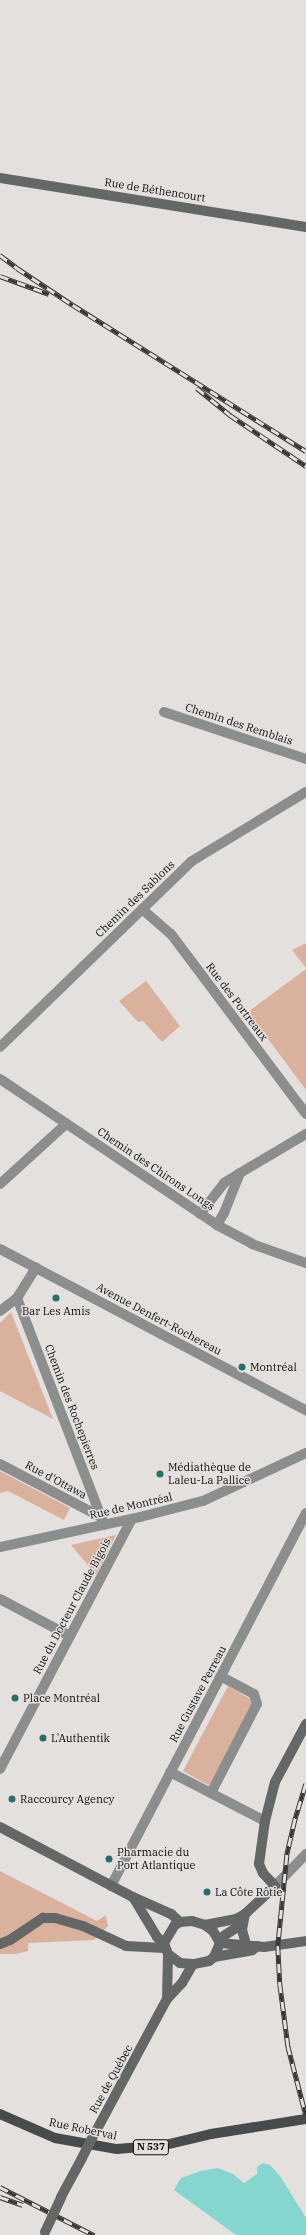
<!DOCTYPE html>
<meta charset="utf-8">
<style>
body{margin:0}
#map{position:relative;width:306px;height:2235px;overflow:hidden;background:#e4e0de;font-family:"IBM Plex Serif",serif}
div>[style]{position:absolute}
.green>*{inset:0;background:#d9b19d}
.water>*{inset:0;background:#85d6ce}
.street>*{height:10px;margin:-5px;padding:0 5px;transform-origin:5px;border-radius:5px;background:#8c8e8e}
.secondary>*{height:10px;margin:-5px;padding:0 5px;transform-origin:5px;border-radius:5px;background:#646766}
.primary>*{height:10px;margin:-5px;padding:0 5px;transform-origin:5px;border-radius:5px;background:#484b4b}
.rail>*{height:4.5px;margin-top:-2.25px;transform-origin:0;background:repeating-linear-gradient(90deg,#e4e0de 0 9px,#393736 0 18px);box-sizing:border-box;border-block:1px solid #393736}
.secondary-bridge>*{height:10px;margin:-5px;padding:0 5px;transform-origin:5px;border-radius:5px;background:#646766}
.dots>*{width:11px;height:11px;translate:-50% -50%;box-sizing:border-box;border:2px solid #e4e0de;border-radius:50%}
span{translate:-50% -50%;white-space:nowrap;text-align:center;line-height:1.15;-webkit-text-stroke:3px #e4e0de;paint-order:stroke}
.shield-label span{padding:1px 3px;background:#e4e0de;border:1px solid;border-radius:3px;-webkit-text-stroke-width:0}
.shield-label{font-size:10px;color:#0f0e0d;font-weight:700}
.street-label{font-size:11px;color:#0f0e0d}
.poi-label{font-size:11px;color:#0f0e0d}
.left{translate:0 -50%;text-align:left}
</style>
<div id="map">
<div class="green">
<i style="clip-path:polygon(306px 943px,306px 968px,292px 950px)"></i>
<i style="clip-path:polygon(306px 969px,306px 1090px,248px 1012px)"></i>
<i style="clip-path:polygon(146px 981px,180px 1026px,162px 1042px,143px 1021px,138px 1022px,119px 1001px)"></i>
<i style="clip-path:polygon(11px 1312px,53px 1419px,0 1391px,0 1323px)"></i>
<i style="clip-path:polygon(0 1471px,70px 1508px,64px 1520px,8px 1491px,0 1493px)"></i>
<i style="clip-path:polygon(116px 1535px,96px 1575px,71px 1545px)"></i>
<i style="clip-path:polygon(228px 1686px,252px 1700px,253px 1705px,212px 1783px,208px 1785px,183px 1771px)"></i>
<i style="clip-path:polygon(0 1871px,97px 1921px,106px 1915px,108px 1926px,94px 1940px,28px 1943px,28px 1951px,16px 1954px,0 1954px)"></i>
</div>
<div class="water">
<i style="clip-path:polygon(263px 2163px,270px 2165px,280px 2176px,306px 2218px,306px 2235px,236px 2235px,174px 2190px,181px 2178px,201px 2171px,218px 2168px,233px 2174px,244px 2183px,257px 2174px,257px 2167px)"></i>
</div>
<div class="street">
<i style="left:164px;top:712px;width:150px;rotate:18.3deg"></i>
<i style="left:142px;top:909px;width:38px;rotate:41deg"></i>
<i style="left:171px;top:934px;width:225px;rotate:53.1deg"></i>
<i style="left:0;top:1047px;width:267px;rotate:-44.1deg"></i>
<i style="left:192px;top:861px;width:133px;rotate:-31.2deg"></i>
<i style="left:0;top:1079px;width:262px;rotate:33.9deg"></i>
<i style="left:217px;top:1225px;width:40px;rotate:28deg"></i>
<i style="left:252px;top:1244px;width:57px;rotate:19.4deg"></i>
<i style="left:0;top:1184px;width:89px;rotate:-42.3deg"></i>
<i style="left:200px;top:1214px;width:39px;rotate:-52deg"></i>
<i style="left:224px;top:1183px;width:19px;rotate:-32deg"></i>
<i style="left:217px;top:1225px;width:14px;rotate:-60deg"></i>
<i style="left:224px;top:1213px;width:43px;rotate:-68.2deg"></i>
<i style="left:240px;top:1173px;width:77px;rotate:-30.6deg"></i>
<i style="left:0;top:1249px;width:346px;rotate:27.8deg"></i>
<i style="left:17px;top:1298px;width:243px;rotate:69deg"></i>
<i style="left:0;top:1311px;width:21px;rotate:-37deg"></i>
<i style="left:17px;top:1298px;width:36px;rotate:-58deg"></i>
<i style="left:0;top:1464px;width:114px;rotate:27.7deg"></i>
<i style="left:0;top:1547px;width:143px;rotate:-12.1deg"></i>
<i style="left:140px;top:1517px;width:65px;rotate:-14.3deg"></i>
<i style="left:203px;top:1501px;width:114px;rotate:-25deg"></i>
<i style="left:0;top:1599px;width:79px;rotate:27.9deg"></i>
<i style="left:0;top:1769px;width:283px;rotate:-62.2deg"></i>
<i style="left:170px;top:1772px;width:107px;rotate:27.3deg"></i>
<i style="left:211px;top:1793px;width:100px;rotate:-62.7deg"></i>
<i style="left:257px;top:1704px;width:10px;rotate:-107deg"></i>
<i style="left:254px;top:1694px;width:38px;rotate:-152deg"></i>
<i style="left:111px;top:1886px;width:421px;rotate:-62.4deg"></i>
<i style="left:275px;top:1886px;width:45px;rotate:-45.9deg"></i>
</div>
<div class="secondary">
<i style="left:0;top:178px;width:310px;rotate:9.1deg"></i>
<i style="left:0;top:1827px;width:150px;rotate:27.8deg"></i>
<i style="left:133px;top:1897px;width:42px;rotate:24.1deg"></i>
<i style="left:171px;top:1914px;width:12px;rotate:42deg"></i>
<i style="left:133px;top:1897px;width:47px;rotate:59deg"></i>
<i style="left:157px;top:1937px;width:9px;rotate:41deg"></i>
<i style="left:245px;top:1914px;width:16px;rotate:101deg"></i>
<i style="left:242px;top:1930px;width:15px;rotate:74deg"></i>
<i style="left:192px;top:1921px;width:14px;rotate:17deg"></i>
<i style="left:205px;top:1925px;width:10px;rotate:37deg"></i>
<i style="left:213px;top:1931px;width:14px;rotate:60deg"></i>
<i style="left:220px;top:1943px;width:15px;rotate:113deg"></i>
<i style="left:214px;top:1957px;width:6px;rotate:141deg"></i>
<i style="left:209px;top:1961px;width:16px;rotate:169deg"></i>
<i style="left:193px;top:1964px;width:13px;rotate:-176deg"></i>
<i style="left:180px;top:1963px;width:15px;rotate:-143deg"></i>
<i style="left:168px;top:1954px;width:12px;rotate:-110deg"></i>
<i style="left:164px;top:1943px;width:21px;rotate:-59deg"></i>
<i style="left:175px;top:1925px;width:6px;rotate:-31deg"></i>
<i style="left:180px;top:1922px;width:12px;rotate:-5deg"></i>
<i style="left:205px;top:1925px;width:32px;rotate:-11deg"></i>
<i style="left:236px;top:1919px;width:10px;rotate:-29deg"></i>
<i style="left:245px;top:1914px;width:41px;rotate:-43deg"></i>
<i style="left:275px;top:1886px;width:18px;rotate:-133deg"></i>
<i style="left:263px;top:1873px;width:10px;rotate:-114deg"></i>
<i style="left:259px;top:1864px;width:43px;rotate:-82.1deg"></i>
<i style="left:265px;top:1821px;width:40px;rotate:-75.6deg"></i>
<i style="left:275px;top:1782px;width:66px;rotate:-61.9deg"></i>
<i style="left:219px;top:1939px;width:27px;rotate:-33deg"></i>
<i style="left:220px;top:1943px;width:44px;rotate:5.2deg"></i>
<i style="left:264px;top:1947px;width:42px;rotate:-8.1deg"></i>
<i style="left:0;top:1944px;width:11px;rotate:-22deg"></i>
<i style="left:10px;top:1940px;width:40px;rotate:-34deg"></i>
<i style="left:43px;top:1918px;width:12px"></i>
<i style="left:55px;top:1918px;width:29px;rotate:16deg"></i>
<i style="left:83px;top:1926px;width:47px;rotate:24.9deg"></i>
<i style="left:126px;top:1946px;width:38px;rotate:3deg"></i>
<i style="left:214px;top:1957px;width:39px;rotate:-10deg"></i>
<i style="left:252px;top:1950px;width:7px;rotate:-34deg"></i>
<i style="left:167px;top:1999px;width:45px;rotate:-88.7deg"></i>
<i style="left:95px;top:2133px;width:152px;rotate:-61.8deg"></i>
<i style="left:167px;top:1999px;width:22px;rotate:-47deg"></i>
<i style="left:182px;top:1983px;width:22px;rotate:-60deg"></i>
<i style="left:61px;top:2197px;width:44px;rotate:-61.7deg"></i>
</div>
<div class="primary">
<i style="left:0;top:2114px;width:60px;rotate:23.6deg"></i>
<i style="left:55px;top:2138px;width:63px;rotate:10.1deg"></i>
<i style="left:117px;top:2149px;width:48px;rotate:-4.8deg"></i>
<i style="left:165px;top:2145px;width:47px;rotate:-13.4deg"></i>
<i style="left:211px;top:2134px;width:96px;rotate:-9deg"></i>
</div>
<div class="rail">
<i style="left:0;top:255px;width:21px;rotate:37deg"></i>
<i style="left:17px;top:268px;width:67px;rotate:33.5deg"></i>
<i style="left:73px;top:305px;width:275px;rotate:32.1deg"></i>
<i style="left:0;top:276px;width:52px;rotate:20.2deg"></i>
<i style="left:197px;top:388px;width:43px;rotate:39.3deg"></i>
<i style="left:230px;top:415px;width:92px;rotate:33.9deg"></i>
<i style="left:306px;top:1784px;width:38px;rotate:107deg"></i>
<i style="left:295px;top:1820px;width:37px;rotate:103deg"></i>
<i style="left:287px;top:1856px;width:90px;rotate:95.7deg"></i>
<i style="left:278px;top:1946px;width:38px;rotate:87deg"></i>
<i style="left:280px;top:1984px;width:63px;rotate:82.6deg"></i>
<i style="left:288px;top:2046px;width:71px;rotate:75.4deg"></i>
<i style="left:0;top:2187px;width:106px;rotate:27.1deg"></i>
<i style="left:0;top:2197px;width:24px;rotate:19deg"></i>
</div>
<div class="secondary-bridge">
<i style="left:82px;top:2158px;width:28px;rotate:-63deg"></i>
<i style="left:45px;top:2232px;width:38px;rotate:-65deg"></i>
</div>
<div class="dots">
<i style="left:56px;top:1298px;background:#27706a"></i>
<i style="left:242px;top:1367px;background:#27706a"></i>
<i style="left:160px;top:1474px;background:#27706a"></i>
<i style="left:15px;top:1698px;background:#27706a"></i>
<i style="left:43px;top:1738px;background:#27706a"></i>
<i style="left:12px;top:1799px;background:#27706a"></i>
<i style="left:109px;top:1859px;background:#27706a"></i>
<i style="left:207px;top:1892px;background:#27706a"></i>
</div>
<div class="shield-label">
<span style="left:151px;top:2147px">N 537</span>
</div>
<div class="street-label">
<span style="left:155px;top:190px;rotate:9deg">Rue de Béthencourt</span>
<span style="left:239px;top:724px;rotate:18deg">Chemin des Remblais</span>
<span style="left:135px;top:899px;rotate:-44deg">Chemin des Sablons</span>
<span style="left:237px;top:1002px;rotate:53deg">Rue des Portreaux</span>
<span style="left:156px;top:1169px;rotate:34deg">Chemin des Chirons Longs</span>
<span style="left:159px;top:1319px;rotate:28deg">Avenue Denfert-Rochereau</span>
<span style="left:72px;top:1407px;rotate:69deg">Chemin des Rochepierres</span>
<span style="left:56px;top:1480px;rotate:28deg">Rue d'Ottawa</span>
<span style="left:131px;top:1506px;rotate:-13deg">Rue de Montréal</span>
<span style="left:72px;top:1606px;rotate:-62deg">Rue du Docteur Claude Bigois</span>
<span style="left:198px;top:1694px;rotate:-62deg">Rue Gustave Perreau</span>
<span style="left:111px;top:2079px;rotate:-61deg">Rue de Québec</span>
<span style="left:83px;top:2129px;rotate:12deg">Rue Roberval</span>
</div>
<div class="poi-label">
<span style="left:56px;top:1311px">Bar Les Amis</span>
<span class="left" style="left:250px;top:1367px">Montréal</span>
<span class="left" style="left:168px;top:1474px">Médiathèque de<br>Laleu-La Pallice</span>
<span class="left" style="left:23px;top:1698px">Place Montréal</span>
<span class="left" style="left:51px;top:1738px">L'Authentik</span>
<span class="left" style="left:20px;top:1799px">Raccourcy Agency</span>
<span class="left" style="left:117px;top:1859px">Pharmacie du<br>Port Atlantique</span>
<span class="left" style="left:215px;top:1892px">La Côte Rôtie</span>
</div>
</div>
